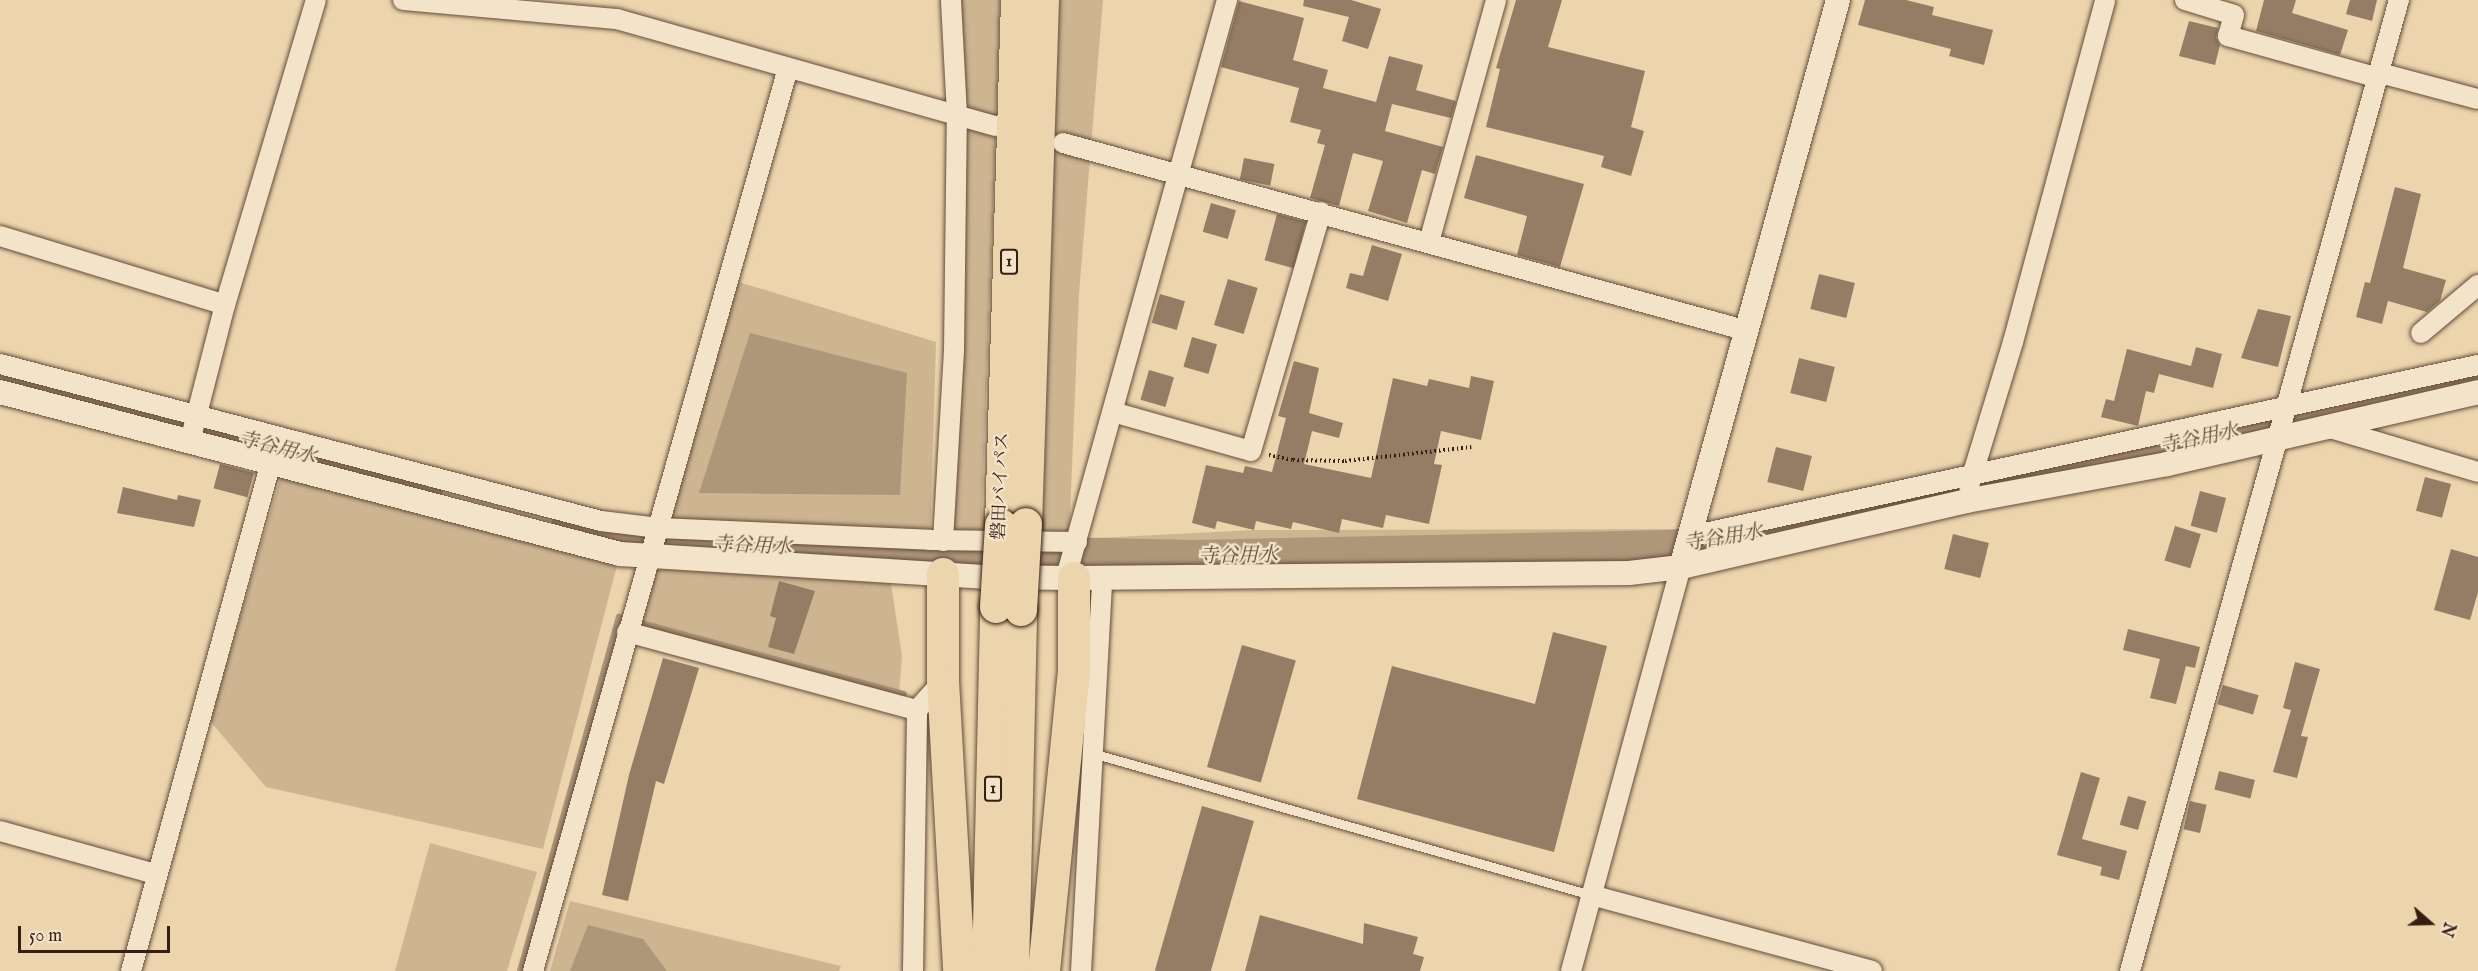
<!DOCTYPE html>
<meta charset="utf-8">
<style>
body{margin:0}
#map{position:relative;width:2478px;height:971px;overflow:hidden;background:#ecd4ac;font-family:"IM FELL English","Noto Serif JP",serif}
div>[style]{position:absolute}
.green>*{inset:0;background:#cdb592}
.water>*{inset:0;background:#ae9679}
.stream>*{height:6px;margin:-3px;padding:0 3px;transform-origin:3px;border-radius:3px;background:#ae9679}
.river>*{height:36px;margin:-18px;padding:0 18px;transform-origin:18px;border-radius:18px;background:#ae9679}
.building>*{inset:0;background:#947d64;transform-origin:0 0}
.path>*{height:4px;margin-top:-2px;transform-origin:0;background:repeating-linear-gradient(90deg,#351f15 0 1.5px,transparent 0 4.5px)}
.roads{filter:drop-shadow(0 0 2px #634c3b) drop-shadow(0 0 2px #634c3b)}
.service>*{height:9px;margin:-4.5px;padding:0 4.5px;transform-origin:4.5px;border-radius:4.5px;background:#f3e3c9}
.minor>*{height:20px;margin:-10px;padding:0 10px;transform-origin:10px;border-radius:10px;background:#f3e3c9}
.tertiary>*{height:24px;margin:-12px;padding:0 12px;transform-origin:12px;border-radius:12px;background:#f3e3c9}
.trunk>*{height:32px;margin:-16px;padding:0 16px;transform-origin:16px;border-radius:16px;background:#ecd4ac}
.bridges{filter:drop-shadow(0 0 2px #351f15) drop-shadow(0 0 2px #351f15)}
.trunk-bridge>*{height:32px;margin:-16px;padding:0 16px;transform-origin:16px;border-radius:16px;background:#ecd4ac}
span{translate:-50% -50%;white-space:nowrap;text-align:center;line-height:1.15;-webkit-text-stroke:4.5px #f3e3c9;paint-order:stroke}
.shield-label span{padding:2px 4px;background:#f3e3c9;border:2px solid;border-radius:4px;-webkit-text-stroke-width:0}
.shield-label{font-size:16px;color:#351f15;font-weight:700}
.street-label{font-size:18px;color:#351f15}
.water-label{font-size:20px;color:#5f4938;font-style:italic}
.north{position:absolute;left:2400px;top:893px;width:60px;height:60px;-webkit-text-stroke:4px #f3e3c9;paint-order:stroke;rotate:110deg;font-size:16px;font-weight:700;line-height:24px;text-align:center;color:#351f15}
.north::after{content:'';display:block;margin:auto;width:21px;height:27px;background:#351f15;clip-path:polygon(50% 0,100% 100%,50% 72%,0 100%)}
.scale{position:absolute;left:18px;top:926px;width:152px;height:27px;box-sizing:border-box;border:3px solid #351f15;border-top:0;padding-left:8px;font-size:18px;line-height:21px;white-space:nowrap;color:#351f15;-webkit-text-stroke:4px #f3e3c9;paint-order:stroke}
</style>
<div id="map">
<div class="green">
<i style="clip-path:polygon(950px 0,1000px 0,981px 541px,943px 541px)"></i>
<i style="clip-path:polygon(1059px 0,1103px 0,1079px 294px,1069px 541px,1042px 542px)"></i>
<i style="clip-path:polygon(729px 279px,936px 342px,930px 540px,662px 518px)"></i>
<i style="clip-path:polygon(2478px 366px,2478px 393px,1681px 567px,1102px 578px,1098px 538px,1254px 530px,1693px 529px)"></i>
<i style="clip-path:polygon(284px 466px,620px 554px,543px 849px,266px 787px,210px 721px)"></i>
<i style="clip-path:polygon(647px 568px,889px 571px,902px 656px,898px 705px,627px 632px)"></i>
<i style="clip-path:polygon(430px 843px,537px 872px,507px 971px,395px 971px)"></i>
<i style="clip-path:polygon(570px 901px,841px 966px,839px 971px,550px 971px)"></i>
</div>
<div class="water">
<i style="clip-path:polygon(750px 333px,907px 373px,900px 495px,699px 493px)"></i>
<i style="clip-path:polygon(588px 925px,643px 939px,667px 971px,570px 971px)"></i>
</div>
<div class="stream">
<i style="left:520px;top:971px;width:368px;rotate:-74.4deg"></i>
<i style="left:619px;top:617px;width:295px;rotate:15.1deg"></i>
</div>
<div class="river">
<i style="left:0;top:379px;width:439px;rotate:14deg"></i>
<i style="left:570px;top:521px;width:68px;rotate:13.6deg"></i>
<i style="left:636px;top:537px;width:57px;rotate:7deg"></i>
<i style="left:693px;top:544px;width:284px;rotate:1.8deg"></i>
<i style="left:977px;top:553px;width:215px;rotate:1.3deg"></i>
<i style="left:1192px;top:558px;width:481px;rotate:-1.2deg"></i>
<i style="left:1673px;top:548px;width:822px;rotate:-11.79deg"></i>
</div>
<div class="building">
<i style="clip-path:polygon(1304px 0,1351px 0,1381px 9px,1368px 49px,1342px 41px,1349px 17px,1303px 6px)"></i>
<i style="clip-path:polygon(1516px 0,1562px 0,1548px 47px,1645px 71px,1631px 127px,1644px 131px,1631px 176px,1601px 167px,1604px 156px,1486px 127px,1500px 69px,1496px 68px)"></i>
<i style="clip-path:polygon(1865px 0,1906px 0,1934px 7px,1932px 15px,1993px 30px,1984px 65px,1949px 56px,1951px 49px,1858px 25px)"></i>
<i style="clip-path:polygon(2264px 0,2296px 0,2292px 13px,2348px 30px,2340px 55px,2256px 31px)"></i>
<i style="clip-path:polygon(2350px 0,2377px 0,2372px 21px,2346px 14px)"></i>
<i style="clip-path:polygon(1239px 1px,1304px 18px,1293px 60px,1328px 70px,1323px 88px,1376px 102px,1389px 56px,1423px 65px,1416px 90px,1456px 101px,1451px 118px,1392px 104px,1385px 131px,1443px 147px,1435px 174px,1422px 170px,1407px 223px,1368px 211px,1383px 161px,1353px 153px,1339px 206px,1310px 198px,1325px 145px,1317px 143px,1321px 130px,1290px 122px,1299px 88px,1221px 67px)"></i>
<i style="clip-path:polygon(2189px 21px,2218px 28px,2216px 38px,2220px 45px,2215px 65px,2179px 56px)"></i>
<i style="clip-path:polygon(1476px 155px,1584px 184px,1560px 267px,1517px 255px,1527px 216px,1464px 198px)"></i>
<i style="left:1244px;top:158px;width:31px;height:22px;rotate:11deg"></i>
<i style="clip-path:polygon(2395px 187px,2421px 194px,2403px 268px,2446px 280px,2440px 301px,2427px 312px,2388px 301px,2382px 324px,2356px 317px,2365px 282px,2370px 283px)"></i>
<i style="left:1211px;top:203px;width:26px;height:30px;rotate:16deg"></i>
<i style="left:1277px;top:214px;width:30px;height:48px;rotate:15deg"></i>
<i style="clip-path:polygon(1372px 245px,1402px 254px,1388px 301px,1346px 288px,1350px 273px,1363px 276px)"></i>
<i style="left:1819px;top:274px;width:37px;height:36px;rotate:14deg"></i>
<i style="left:1228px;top:279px;width:31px;height:48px;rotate:17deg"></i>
<i style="left:1160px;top:294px;width:26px;height:30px;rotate:16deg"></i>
<i style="clip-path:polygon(2258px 309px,2291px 316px,2278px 367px,2241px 358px)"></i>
<i style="left:1192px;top:337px;width:26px;height:31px;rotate:16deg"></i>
<i style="clip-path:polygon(2196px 347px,2222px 354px,2213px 388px,2159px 374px,2154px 393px,2146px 391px,2138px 426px,2101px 417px,2106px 399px,2114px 401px,2127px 349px,2191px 366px)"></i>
<i style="left:1799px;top:358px;width:37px;height:36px;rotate:14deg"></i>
<i style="clip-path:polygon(1294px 361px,1319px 368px,1309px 413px,1343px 423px,1339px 438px,1312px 431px,1304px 464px,1371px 478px,1393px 378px,1427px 386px,1429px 379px,1469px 388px,1471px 376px,1494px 381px,1481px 440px,1441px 431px,1434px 464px,1442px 465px,1429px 524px,1386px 515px,1383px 528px,1342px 519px,1339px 533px,1293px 522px,1291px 529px,1256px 521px,1254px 530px,1217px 521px,1215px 529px,1192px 523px,1206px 465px,1243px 473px,1245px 466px,1272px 472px,1286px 418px,1278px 416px)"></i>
<i style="left:1149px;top:370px;width:26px;height:31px;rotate:16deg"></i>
<i style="left:1776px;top:447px;width:37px;height:36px;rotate:14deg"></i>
<i style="left:220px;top:464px;width:35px;height:25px;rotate:15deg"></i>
<i style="left:2425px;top:477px;width:27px;height:35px;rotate:15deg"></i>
<i style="clip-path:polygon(123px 487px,177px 500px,178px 495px,201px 500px,194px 527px,117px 513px)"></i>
<i style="left:2200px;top:491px;width:27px;height:36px;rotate:15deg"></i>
<i style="left:2175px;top:526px;width:27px;height:36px;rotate:17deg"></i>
<i style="left:1953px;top:534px;width:37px;height:36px;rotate:14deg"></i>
<i style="clip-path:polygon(2451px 549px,2478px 557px,2478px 592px,2470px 620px,2434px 610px)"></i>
<i style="clip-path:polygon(779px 581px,815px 591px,794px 654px,768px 647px,776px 618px,770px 616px)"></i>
<i style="clip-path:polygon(2128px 629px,2200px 647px,2195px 668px,2186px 666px,2176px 704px,2150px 698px,2160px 659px,2123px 650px)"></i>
<i style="clip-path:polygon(1553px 632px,1607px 646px,1554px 852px,1357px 799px,1392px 666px,1535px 704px)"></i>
<i style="left:1242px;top:645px;width:56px;height:127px;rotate:16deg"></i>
<i style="clip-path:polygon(663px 658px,699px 668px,664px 784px,656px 781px,628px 901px,602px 895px,629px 775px)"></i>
<i style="clip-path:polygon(2295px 662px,2320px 669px,2301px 736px,2308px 737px,2297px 778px,2273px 772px,2291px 710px,2283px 708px)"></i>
<i style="left:2223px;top:685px;width:37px;height:20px;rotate:16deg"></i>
<i style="left:2219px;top:771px;width:37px;height:19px;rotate:14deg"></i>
<i style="clip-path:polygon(2081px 772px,2100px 778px,2082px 839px,2127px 851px,2119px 880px,2100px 875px,2102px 867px,2057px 855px)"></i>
<i style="left:2128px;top:796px;width:19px;height:30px;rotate:16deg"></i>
<i style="left:2190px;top:801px;width:17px;height:29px;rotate:13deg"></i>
<i style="left:1202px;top:806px;width:54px;height:171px;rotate:16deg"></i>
<i style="clip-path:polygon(1260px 915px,1363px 944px,1364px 923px,1418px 937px,1413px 954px,1424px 957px,1420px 971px,1245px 971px)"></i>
</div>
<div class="path">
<i style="left:1269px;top:455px;width:25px;rotate:12deg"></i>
<i style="left:1293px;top:460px;width:52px;rotate:1.1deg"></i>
<i style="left:1345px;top:461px;width:127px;rotate:-6.3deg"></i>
</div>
<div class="roads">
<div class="service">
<i style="left:1092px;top:753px;width:519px;rotate:15.88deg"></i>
</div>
<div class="minor">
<i style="left:403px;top:0;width:215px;rotate:5.1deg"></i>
<i style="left:617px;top:19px;width:394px;rotate:15.8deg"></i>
<i style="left:2185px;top:0;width:51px;rotate:17deg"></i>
<i style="left:2234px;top:15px;width:22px;rotate:106deg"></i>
<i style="left:2228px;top:36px;width:156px;rotate:15.6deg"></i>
<i style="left:2380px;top:73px;width:101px;rotate:14.9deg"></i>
<i style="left:1063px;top:143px;width:710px;rotate:15.35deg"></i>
<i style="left:0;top:236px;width:235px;rotate:17deg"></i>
<i style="left:1429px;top:242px;width:251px;rotate:-74.5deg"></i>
<i style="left:2421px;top:333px;width:75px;rotate:-40.1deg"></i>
<i style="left:0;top:364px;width:621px;rotate:14.64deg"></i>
<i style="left:601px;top:521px;width:58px;rotate:6.9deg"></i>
<i style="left:659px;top:528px;width:271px;rotate:2.5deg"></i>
<i style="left:930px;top:540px;width:147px;rotate:0.8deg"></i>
<i style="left:1113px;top:412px;width:143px;rotate:15.8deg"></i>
<i style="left:1251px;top:451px;width:249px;rotate:-73.7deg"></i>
<i style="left:2327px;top:427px;width:158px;rotate:16.6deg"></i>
<i style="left:190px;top:441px;width:140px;rotate:-75.6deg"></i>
<i style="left:225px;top:305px;width:318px;rotate:-73.4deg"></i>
<i style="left:1969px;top:486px;width:151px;rotate:-73deg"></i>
<i style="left:2013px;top:342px;width:354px;rotate:-74.9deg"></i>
<i style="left:1691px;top:536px;width:805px;rotate:-12.26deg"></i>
<i style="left:943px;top:541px;width:190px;rotate:-86.7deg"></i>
<i style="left:954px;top:351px;width:236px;rotate:-89.3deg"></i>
<i style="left:957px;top:115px;width:115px;rotate:-93deg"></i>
<i style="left:1066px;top:577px;width:599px;rotate:-74.41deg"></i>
<i style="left:627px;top:632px;width:300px;rotate:15.1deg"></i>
<i style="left:0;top:831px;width:161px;rotate:15.5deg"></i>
<i style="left:1591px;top:895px;width:291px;rotate:15.1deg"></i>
<i style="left:131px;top:971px;width:528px;rotate:-74.62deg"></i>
<i style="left:533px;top:971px;width:938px;rotate:-74.23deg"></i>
<i style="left:913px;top:971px;width:261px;rotate:-89.1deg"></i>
<i style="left:917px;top:710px;width:39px;rotate:-48deg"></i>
<i style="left:1081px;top:971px;width:394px;rotate:-86.9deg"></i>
<i style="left:1571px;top:971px;width:419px;rotate:-74.8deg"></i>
<i style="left:2130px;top:971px;width:1008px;rotate:-74.52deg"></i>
</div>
<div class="tertiary">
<i style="left:0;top:392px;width:641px;rotate:14.64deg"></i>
<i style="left:620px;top:554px;width:364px;rotate:3.6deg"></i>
<i style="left:983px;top:577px;width:91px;rotate:0.6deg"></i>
<i style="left:1074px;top:578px;width:555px;rotate:-0.52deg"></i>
<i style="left:1629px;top:573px;width:52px;rotate:-6.6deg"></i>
<i style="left:1681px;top:567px;width:293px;rotate:-13deg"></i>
<i style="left:1966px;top:501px;width:204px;rotate:-10.4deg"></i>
<i style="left:2167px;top:464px;width:319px;rotate:-13deg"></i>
<i style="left:1681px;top:567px;width:588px;rotate:-74.52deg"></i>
</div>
<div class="trunk">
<i style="left:1026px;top:524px;width:524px;rotate:-88.14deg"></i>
<i style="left:1001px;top:525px;width:525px;rotate:-88.25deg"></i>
<i style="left:943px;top:574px;width:107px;rotate:90deg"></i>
<i style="left:943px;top:681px;width:290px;rotate:86.8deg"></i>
<i style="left:988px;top:971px;width:364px;rotate:-88.7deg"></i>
<i style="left:1013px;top:971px;width:361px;rotate:-88.7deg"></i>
<i style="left:1044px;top:971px;width:304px;rotate:-84.3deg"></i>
<i style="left:1074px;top:668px;width:90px;rotate:-90deg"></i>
</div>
</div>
<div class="bridges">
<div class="trunk-bridge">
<i style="left:996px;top:607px;width:82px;rotate:-86.5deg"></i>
<i style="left:1021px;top:610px;width:86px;rotate:-86.7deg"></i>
</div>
</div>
<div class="shield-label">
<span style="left:1009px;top:262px">1</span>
<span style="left:993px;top:789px">1</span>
</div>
<div class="street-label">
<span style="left:1002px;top:486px;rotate:-88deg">磐田バイパス</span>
</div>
<div class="water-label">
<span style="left:2199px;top:439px;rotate:-12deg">寺谷用水</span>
<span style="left:277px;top:448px;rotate:14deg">寺谷用水</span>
<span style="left:1723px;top:538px;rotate:-9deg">寺谷用水</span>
<span style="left:752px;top:546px;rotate:2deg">寺谷用水</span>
<span style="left:1238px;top:556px;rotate:-1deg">寺谷用水</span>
</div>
<div class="north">N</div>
<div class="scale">50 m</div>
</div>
